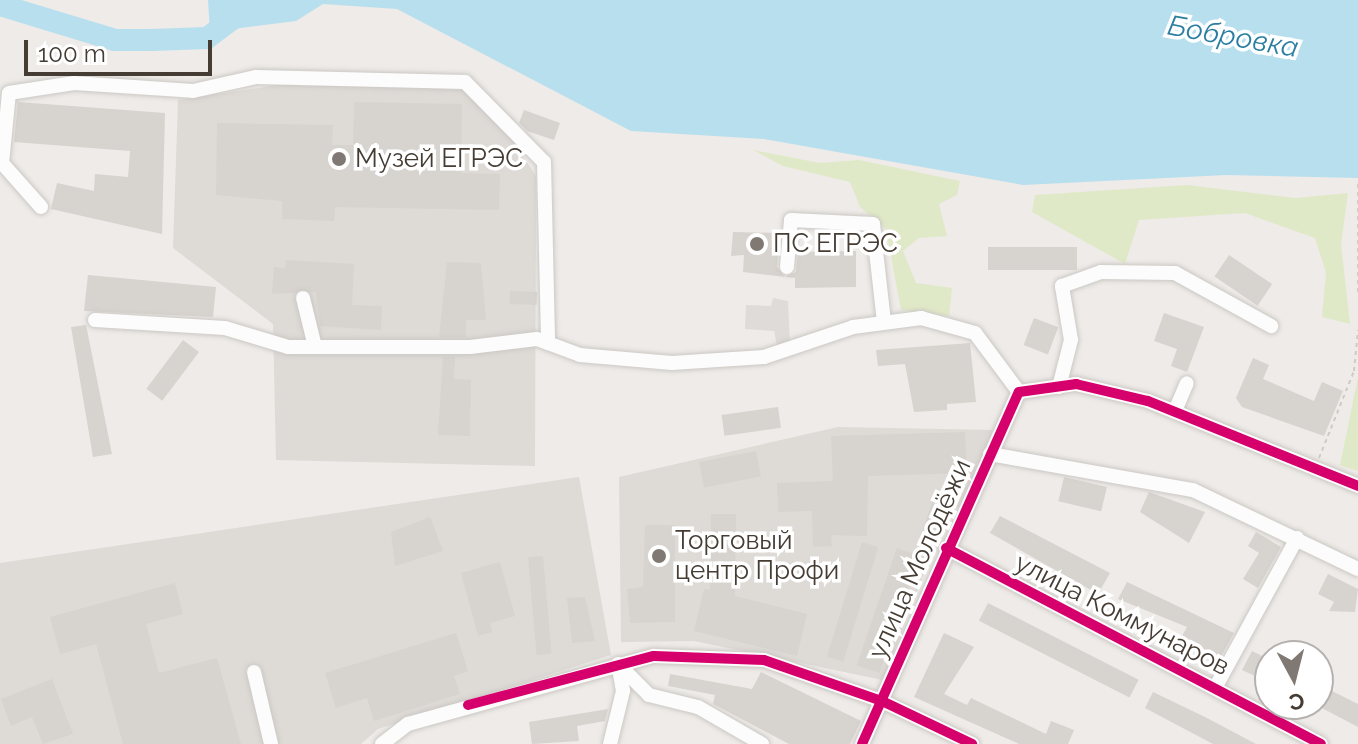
<!DOCTYPE html>
<meta charset="utf-8">
<style>
body{margin:0}
#map{position:relative;width:1358px;height:744px;overflow:hidden;background:#eeebe8;font-family:Raleway,sans-serif}
div>[style]{position:absolute}
.industrial>*{inset:0;background:#dedad6}
.green>*{inset:0;background:#e0e9c7}
.parking>*{inset:0;background:#dedbd8}
.water>*{inset:0;background:#b7dfee}
.river>*{height:22px;margin:-11px;padding:0 11px;transform-origin:11px;border-radius:11px;background:#b7dfee}
.building>*{inset:0;background:#d7d3cf;transform-origin:0 0}
.path>*{height:2px;margin-top:-1px;transform-origin:0;background:repeating-linear-gradient(90deg,#cecac6 0 4px,transparent 0 8px)}
.roads{filter:drop-shadow(0 0 2px #cbc8c4) drop-shadow(0 0 2px #cbc8c4)}
.minor>*{height:14px;margin:-7px;padding:0 7px;transform-origin:7px;border-radius:7px;background:#fcfcfc}
.cycleway>*{height:10px;margin:-5px;padding:0 5px;transform-origin:5px;border-radius:5px;background:#d6006c}
.dots>*{width:22px;height:22px;translate:-50% -50%;box-sizing:border-box;border:4px solid #fff;border-radius:50%}
span{translate:-50% -50%;white-space:nowrap;text-align:center;line-height:1.15;-webkit-text-stroke:7px #fff;paint-order:stroke}
.poi-label{font-size:26px;color:#453c34}
.left{translate:0 -50%;text-align:left}
.street-label{font-size:26px;color:#453c34}
.water-label{font-size:28px;color:#2a7ea1;font-style:italic}
.north{position:absolute;left:1254px;top:640px;width:80px;height:80px;box-sizing:border-box;background:#fff;border:2px solid #b5b1ae;border-radius:50%;rotate:173deg;font-size:22px;font-weight:700;line-height:32px;text-align:center;color:#453c34}
.north::after{content:'';display:block;margin:auto;width:28px;height:36px;background:#807973;clip-path:polygon(50% 0,100% 100%,50% 72%,0 100%)}
.scale{position:absolute;left:24px;top:40px;width:188px;height:36px;box-sizing:border-box;border:4px solid #453c34;border-top:0;padding-left:10px;font-size:24px;line-height:28px;white-space:nowrap;color:#453c34;-webkit-text-stroke:6px #fff;paint-order:stroke}
</style>
<div id="map">
<div class="industrial">
<i style="clip-path:polygon(312px 80px,463px 90px,504px 127px,536px 176px,535px 466px,276px 460px,273px 324px,173px 248px,178px 100px)"></i>
<i style="clip-path:polygon(838px 427px,993px 430px,960px 508px,950px 506px,883px 680px,694px 641px,621px 642px,619px 477px)"></i>
<i style="clip-path:polygon(579px 477px,611px 655px,378px 729px,361px 744px,0 744px,0 563px)"></i>
</div>
<div class="green">
<i style="clip-path:polygon(753px 150px,820px 163px,859px 160px,960px 181px,957px 195px,939px 204px,947px 236px,919px 238px,903px 251px,916px 283px,952px 288px,949px 316px,901px 310px,886px 229px,860px 207px,850px 182px,783px 166px)"></i>
<i style="clip-path:polygon(1187px 185px,1296px 198px,1348px 193px,1341px 244px,1350px 324px,1322px 317px,1326px 273px,1315px 238px,1245px 213px,1139px 220px,1125px 264px,1032px 212px,1035px 195px)"></i>
<i style="clip-path:polygon(1358px 377px,1358px 471px,1340px 465px)"></i>
</div>
<div class="parking">
<i style="clip-path:polygon(773px 298px,788px 301px,790px 347px,778px 351px,774px 331px,745px 329px,746px 305px,771px 306px)"></i>
</div>
<div class="water">
<i style="clip-path:polygon(208px 0,1358px 0,1358px 178px,1226px 175px,1023px 185px,764px 139px,631px 131px,397px 9px,323px 4px,296px 21px,210px 32px)"></i>
</div>
<div class="river">
<i style="left:0;top:5px;width:120px;rotate:16.9deg"></i>
<i style="left:115px;top:40px;width:37px"></i>
<i style="left:152px;top:40px;width:55px;rotate:-2.1deg"></i>
<i style="left:207px;top:38px;width:64px;rotate:-36.7deg"></i>
</div>
<div class="building">
<i style="clip-path:polygon(18px 102px,165px 113px,162px 234px,51px 209px,57px 183px,94px 191px,95px 174px,128px 177px,130px 151px,14px 142px)"></i>
<i style="clip-path:polygon(354px 102px,462px 104px,461px 173px,500px 174px,499px 210px,335px 207px,334px 221px,282px 219px,282px 201px,216px 195px,217px 123px,333px 125px,332px 145px,353px 145px)"></i>
<i style="clip-path:polygon(524px 110px,560px 123px,554px 140px,527px 131px,519px 123px)"></i>
<i style="clip-path:polygon(733px 232px,780px 233px,777px 267px,785px 277px,796px 272px,798px 252px,856px 251px,856px 287px,795px 288px,795px 278px,743px 272px,744px 255px,731px 256px)"></i>
<i style="left:1077px;top:247px;width:23px;height:89px;rotate:90deg"></i>
<i style="left:1229px;top:255px;width:52px;height:26px;rotate:34deg"></i>
<i style="clip-path:polygon(286px 260px,354px 264px,352px 305px,382px 306px,381px 330px,320px 326px,316px 292px,272px 294px,274px 267px,285px 268px)"></i>
<i style="clip-path:polygon(447px 262px,481px 263px,486px 320px,466px 320px,466px 337px,439px 337px)"></i>
<i style="clip-path:polygon(88px 275px,216px 287px,213px 317px,84px 311px)"></i>
<i style="left:510px;top:291px;width:27px;height:13px;rotate:2deg"></i>
<i style="clip-path:polygon(1164px 313px,1204px 327px,1187px 372px,1171px 366px,1177px 349px,1154px 341px)"></i>
<i style="left:1034px;top:318px;width:26px;height:29px;rotate:21deg"></i>
<i style="clip-path:polygon(86px 325px,112px 454px,93px 457px,71px 327px)"></i>
<i style="left:183px;top:340px;width:20px;height:61px;rotate:37deg"></i>
<i style="clip-path:polygon(970px 343px,976px 402px,947px 404px,947px 410px,914px 412px,905px 364px,878px 366px,876px 350px)"></i>
<i style="clip-path:polygon(443px 357px,455px 357px,454px 379px,471px 380px,470px 436px,438px 435px)"></i>
<i style="clip-path:polygon(1253px 358px,1269px 365px,1263px 379px,1314px 401px,1322px 382px,1343px 391px,1324px 436px,1242px 407px,1236px 398px)"></i>
<i style="left:778px;top:407px;width:21px;height:57px;rotate:82deg"></i>
<i style="clip-path:polygon(965px 432px,967px 473px,868px 476px,867px 536px,831px 535px,832px 546px,813px 547px,812px 511px,778px 512px,777px 483px,833px 481px,831px 436px)"></i>
<i style="left:756px;top:451px;width:26px;height:58px;rotate:79deg"></i>
<i style="left:1064px;top:477px;width:44px;height:25px;rotate:13deg"></i>
<i style="clip-path:polygon(1149px 492px,1205px 512px,1189px 543px,1140px 512px)"></i>
<i style="left:934px;top:498px;width:15px;height:45px;rotate:20deg"></i>
<i style="clip-path:polygon(711px 514px,736px 514px,735px 596px,807px 614px,797px 656px,694px 631px,704px 589px,710px 590px)"></i>
<i style="clip-path:polygon(1000px 516px,1110px 573px,1098px 594px,990px 533px)"></i>
<i style="clip-path:polygon(430px 517px,443px 551px,395px 566px,391px 532px)"></i>
<i style="clip-path:polygon(645px 525px,675px 525px,675px 622px,630px 623px,627px 589px,643px 587px)"></i>
<i style="clip-path:polygon(1256px 532px,1281px 547px,1258px 588px,1243px 579px,1259px 553px,1248px 546px)"></i>
<i style="left:862px;top:542px;width:17px;height:120px;rotate:17deg"></i>
<i style="left:897px;top:548px;width:24px;height:124px;rotate:19deg"></i>
<i style="left:543px;top:556px;width:98px;height:15px;rotate:85deg"></i>
<i style="clip-path:polygon(500px 562px,515px 616px,490px 623px,492px 632px,478px 636px,461px 573px)"></i>
<i style="clip-path:polygon(1328px 574px,1358px 589px,1355px 612px,1329px 611px,1334px 602px,1318px 594px)"></i>
<i style="clip-path:polygon(1127px 582px,1234px 633px,1220px 658px,1182px 636px,1187px 627px,1118px 599px)"></i>
<i style="clip-path:polygon(175px 583px,183px 614px,146px 624px,159px 673px,217px 658px,241px 744px,123px 744px,96px 644px,60px 654px,50px 617px)"></i>
<i style="clip-path:polygon(585px 597px,595px 641px,572px 643px,567px 598px)"></i>
<i style="left:988px;top:603px;width:169px;height:20px;rotate:27deg"></i>
<i style="clip-path:polygon(456px 633px,468px 671px,454px 676px,460px 694px,374px 721px,367px 698px,336px 708px,325px 673px)"></i>
<i style="clip-path:polygon(944px 633px,974px 647px,944px 694px,967px 705px,971px 698px,1046px 734px,1051px 721px,1074px 730px,1068px 744px,1019px 744px,914px 697px)"></i>
<i style="clip-path:polygon(1252px 651px,1270px 660px,1266px 681px,1242px 670px)"></i>
<i style="clip-path:polygon(761px 672px,861px 721px,850px 744px,789px 744px,713px 704px,715px 695px,668px 686px,670px 674px,752px 689px)"></i>
<i style="clip-path:polygon(52px 679px,73px 734px,43px 744px,32px 717px,11px 726px,1px 699px)"></i>
<i style="clip-path:polygon(1318px 684px,1358px 704px,1358px 727px,1318px 706px)"></i>
<i style="clip-path:polygon(1153px 692px,1207px 718px,1256px 744px,1213px 744px,1145px 708px)"></i>
<i style="clip-path:polygon(608px 709px,605px 721px,577px 726px,579px 741px,532px 744px,529px 722px)"></i>
</div>
<div class="path">
<i style="left:1358px;top:184px;width:112px;rotate:90deg"></i>
<i style="left:1319px;top:458px;width:94px;rotate:-68.1deg"></i>
<i style="left:1354px;top:371px;width:41px;rotate:-84.4deg"></i>
</div>
<div class="roads">
<div class="minor">
<i style="left:41px;top:207px;width:59px;rotate:-131.6deg"></i>
<i style="left:2px;top:163px;width:70px;rotate:-84.3deg"></i>
<i style="left:9px;top:93px;width:66px;rotate:-8.7deg"></i>
<i style="left:74px;top:83px;width:119px;rotate:3.8deg"></i>
<i style="left:193px;top:91px;width:65px;rotate:-12.5deg"></i>
<i style="left:256px;top:77px;width:209px;rotate:1.4deg"></i>
<i style="left:465px;top:82px;width:112px;rotate:45.4deg"></i>
<i style="left:544px;top:162px;width:181px;rotate:88.7deg"></i>
<i style="left:787px;top:267px;width:47px;rotate:-85.1deg"></i>
<i style="left:791px;top:220px;width:82px;rotate:2.8deg"></i>
<i style="left:873px;top:224px;width:99px;rotate:83.6deg"></i>
<i style="left:303px;top:298px;width:50px;rotate:76.2deg"></i>
<i style="left:95px;top:320px;width:130px;rotate:3.5deg"></i>
<i style="left:225px;top:328px;width:66px;rotate:16.8deg"></i>
<i style="left:288px;top:347px;width:182px"></i>
<i style="left:470px;top:347px;width:67px;rotate:-6.8deg"></i>
<i style="left:537px;top:339px;width:46px;rotate:20.4deg"></i>
<i style="left:580px;top:355px;width:92px;rotate:5deg"></i>
<i style="left:672px;top:363px;width:92px;rotate:-3.7deg"></i>
<i style="left:764px;top:357px;width:94px;rotate:-18.6deg"></i>
<i style="left:853px;top:327px;width:69px;rotate:-7.5deg"></i>
<i style="left:921px;top:318px;width:56px;rotate:15.5deg"></i>
<i style="left:975px;top:333px;width:74px;rotate:53.3deg"></i>
<i style="left:1059px;top:387px;width:49px;rotate:-75.7deg"></i>
<i style="left:1071px;top:340px;width:55px;rotate:-99.5deg"></i>
<i style="left:1062px;top:286px;width:41px;rotate:-19.7deg"></i>
<i style="left:1101px;top:272px;width:74px;rotate:0.8deg"></i>
<i style="left:1175px;top:273px;width:110px;rotate:28.9deg"></i>
<i style="left:1019px;top:392px;width:58px;rotate:-8deg"></i>
<i style="left:1076px;top:384px;width:74px;rotate:13.3deg"></i>
<i style="left:1148px;top:401px;width:227px;rotate:22deg"></i>
<i style="left:1175px;top:411px;width:30px;rotate:-67deg"></i>
<i style="left:990px;top:454px;width:206px;rotate:10.1deg"></i>
<i style="left:1193px;top:490px;width:183px;rotate:25.6deg"></i>
<i style="left:946px;top:548px;width:423px;rotate:27.6deg"></i>
<i style="left:618px;top:664px;width:44px;rotate:45deg"></i>
<i style="left:649px;top:695px;width:50px;rotate:13.8deg"></i>
<i style="left:698px;top:707px;width:74px;rotate:30deg"></i>
<i style="left:254px;top:672px;width:74px;rotate:76.7deg"></i>
<i style="left:1215px;top:688px;width:171px;rotate:-61.3deg"></i>
<i style="left:382px;top:744px;width:33px;rotate:-38deg"></i>
<i style="left:408px;top:724px;width:255px;rotate:-15.5deg"></i>
<i style="left:654px;top:656px;width:110px;rotate:2.1deg"></i>
<i style="left:764px;top:660px;width:125px;rotate:19.2deg"></i>
<i style="left:882px;top:701px;width:100px;rotate:25.5deg"></i>
<i style="left:610px;top:744px;width:55px;rotate:-76.2deg"></i>
<i style="left:623px;top:691px;width:27px;rotate:-100deg"></i>
<i style="left:862px;top:744px;width:385px;rotate:-66deg"></i>
</div>
</div>
<div class="cycleway">
<i style="left:946px;top:548px;width:423px;rotate:27.6deg"></i>
<i style="left:468px;top:705px;width:192px;rotate:-14.8deg"></i>
<i style="left:654px;top:656px;width:110px;rotate:2.1deg"></i>
<i style="left:764px;top:660px;width:125px;rotate:19.2deg"></i>
<i style="left:882px;top:701px;width:100px;rotate:25.5deg"></i>
<i style="left:862px;top:744px;width:385px;rotate:-66deg"></i>
<i style="left:1019px;top:392px;width:58px;rotate:-8deg"></i>
<i style="left:1076px;top:384px;width:74px;rotate:13.3deg"></i>
<i style="left:1148px;top:401px;width:227px;rotate:22deg"></i>
</div>
<div class="dots">
<i style="left:339px;top:159px;background:#807973"></i>
<i style="left:757px;top:244px;background:#807973"></i>
<i style="left:659px;top:556px;background:#807973"></i>
</div>
<div class="poi-label">
<span class="left" style="left:355px;top:159px">Музей ЕГРЭС</span>
<span class="left" style="left:773px;top:244px">ПС ЕГРЭС</span>
<span class="left" style="left:675px;top:556px">Торговый<br>центр Профи</span>
</div>
<div class="street-label">
<span style="left:920px;top:559px;rotate:-66deg">улица Молодёжи</span>
<span style="left:1122px;top:615px;rotate:27deg">улица Коммунаров</span>
</div>
<div class="water-label">
<span style="left:1233px;top:37px;rotate:10deg">Бобровка</span>
</div>
<div class="north">С</div>
<div class="scale">100 m</div>
</div>
